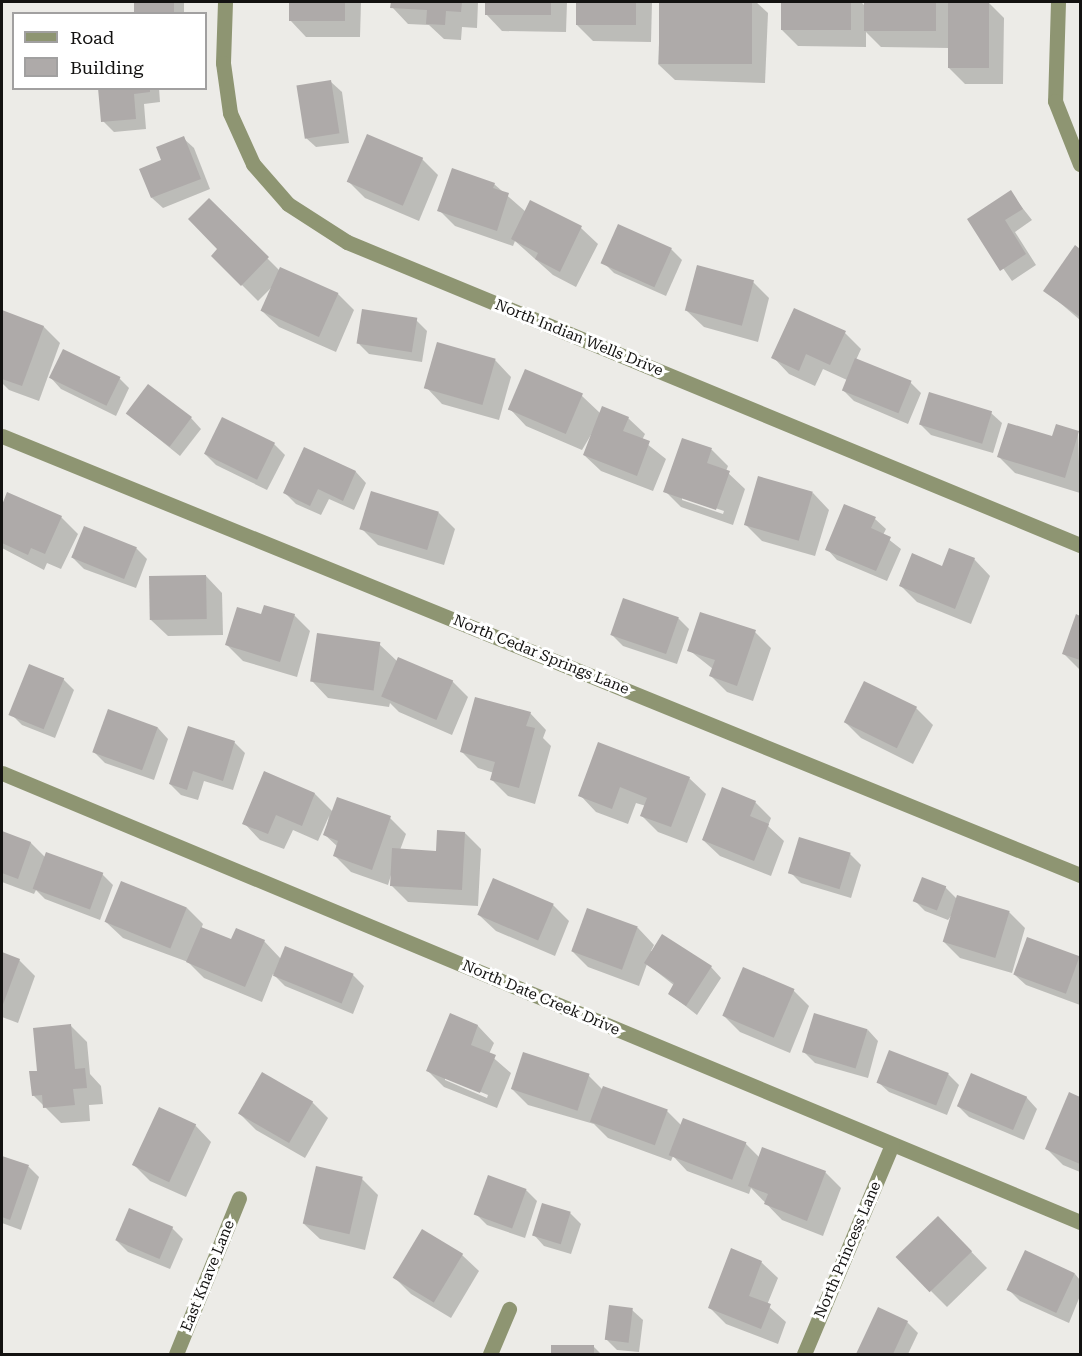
<!DOCTYPE html>
<style>
body{margin:0}
#map{position:relative;width:1082px;height:1356px;overflow:hidden;background:#ecebe7;font-family:"Roboto Serif",serif}
div>[style]{position:absolute}
.shadow>*{inset:0;background:#0003;transform-origin:0 0}
.building>*{inset:0;background:#aeaaa9;transform-origin:0 0}
.minor>*{height:15px;margin:-7.5px;padding:0 7.5px;transform-origin:7.5px;border-radius:7.5px;background:#8e9572}
span{translate:-50% -50%;white-space:nowrap;text-align:center;line-height:1.15;-webkit-text-stroke:6px #fff;paint-order:stroke}
.street-label{font-size:15px;color:#131211}
.frame{position:absolute;inset:0;border:3px solid #131211;pointer-events:none}
.legend{position:absolute;left:12px;top:12px;width:195px;height:78px;box-sizing:border-box;background:#fff;border:2px solid #a1a0a0;margin:0;padding:8px 10px;list-style:none;font-size:18px;color:#131211}
.legend li{display:flex;align-items:center;gap:12px;height:30px}
.legend b{width:30px;border:2px solid #a1a0a0}
</style>
<div id="map">
<div class="shadow">
<i style="left:136px;top:2px;width:48px;height:12px"></i>
<i style="clip-path:polygon(290px 2px,361px 2px,360px 37px,306px 37px,290px 20px)"></i>
<i style="clip-path:polygon(392px 2px,478px 2px,477px 28px,462px 27px,461px 40px,444px 39px,429px 25px,408px 24px,392px 7px)"></i>
<i style="clip-path:polygon(486px 2px,567px 2px,566px 32px,502px 31px,486px 14px)"></i>
<i style="clip-path:polygon(577px 2px,652px 2px,651px 42px,593px 41px,577px 25px)"></i>
<i style="clip-path:polygon(661px 2px,756px 2px,768px 13px,765px 83px,675px 80px,658px 64px)"></i>
<i style="clip-path:polygon(782px 2px,861px 2px,865px 6px,865px 2px,988px 2px,1004px 18px,1003px 84px,965px 84px,948px 67px,949px 48px,881px 47px,866px 32px,866px 47px,798px 46px,782px 30px)"></i>
<i style="clip-path:polygon(331px 82px,342px 92px,349px 143px,316px 147px,305px 137px)"></i>
<i style="clip-path:polygon(100px 88px,159px 88px,160px 102px,144px 104px,146px 129px,114px 132px,103px 121px)"></i>
<i style="clip-path:polygon(183px 138px,194px 148px,210px 189px,163px 208px,152px 198px,163px 160px)"></i>
<i style="clip-path:polygon(422px 159px,438px 175px,419px 221px,365px 198px,349px 182px)"></i>
<i style="clip-path:polygon(494px 184px,526px 212px,531px 202px,581px 228px,598px 244px,576px 287px,553px 275px,515px 241px,513px 246px,455px 226px,439px 210px)"></i>
<i style="clip-path:polygon(1010px 192px,1032px 220px,1015px 232px,1036px 265px,1012px 281px,969px 219px)"></i>
<i style="clip-path:polygon(209px 200px,280px 271px,338px 294px,354px 310px,336px 352px,279px 327px,262px 311px,274px 285px,258px 301px,213px 256px,219px 249px)"></i>
<i style="clip-path:polygon(1075px 247px,1080px 251px,1080px 320px,1045px 290px)"></i>
<i style="clip-path:polygon(671px 249px,682px 260px,666px 296px,614px 273px,603px 262px)"></i>
<i style="clip-path:polygon(753px 282px,769px 298px,758px 342px,704px 327px,687px 311px)"></i>
<i style="clip-path:polygon(2px 312px,44px 327px,60px 343px,39px 401px,9px 390px,2px 383px)"></i>
<i style="clip-path:polygon(416px 320px,427px 331px,422px 362px,369px 354px,358px 343px)"></i>
<i style="clip-path:polygon(845px 333px,861px 349px,856px 360px,910px 382px,921px 393px,908px 424px,854px 401px,843px 390px,847px 380px,823px 369px,815px 386px,789px 374px,773px 357px)"></i>
<i style="clip-path:polygon(495px 360px,511px 377px,499px 420px,442px 404px,426px 387px)"></i>
<i style="clip-path:polygon(526px 371px,582px 396px,600px 413px,628px 418px,645px 434px,642px 440px,666px 459px,653px 491px,601px 471px,584px 455px,595px 428px,582px 450px,526px 426px,510px 409px)"></i>
<i style="clip-path:polygon(51px 378px,119px 378px,129px 388px,116px 416px,61px 389px)"></i>
<i style="clip-path:polygon(991px 413px,1002px 423px,993px 453px,931px 435px,920px 424px)"></i>
<i style="clip-path:polygon(128px 414px,191px 418px,201px 429px,180px 456px)"></i>
<i style="clip-path:polygon(1078px 433px,1080px 493px,1015px 473px,999px 457px)"></i>
<i style="clip-path:polygon(evenodd,683px 440px,712px 450px,728px 466px,726px 471px,745px 489px,733px 525px,681px 507px,665px 491px,683px 440px,682px 497px,724px 511px,723px 514px,682px 500px,682px 497px)"></i>
<i style="clip-path:polygon(274px 444px,285px 455px,267px 490px,216px 465px,205px 454px)"></i>
<i style="clip-path:polygon(305px 449px,356px 472px,366px 483px,354px 510px,329px 499px,321px 515px,296px 504px,285px 493px)"></i>
<i style="clip-path:polygon(813px 493px,829px 510px,815px 556px,762px 541px,745px 524px)"></i>
<i style="clip-path:polygon(8px 494px,61px 517px,78px 534px,61px 569px,47px 563px,44px 570px,2px 548px,2px 509px)"></i>
<i style="clip-path:polygon(439px 513px,455px 529px,444px 565px,378px 545px,362px 529px)"></i>
<i style="clip-path:polygon(875px 519px,886px 529px,883px 535px,901px 549px,887px 581px,837px 560px,827px 549px)"></i>
<i style="clip-path:polygon(136px 548px,147px 559px,136px 588px,84px 569px,73px 558px)"></i>
<i style="clip-path:polygon(974px 559px,990px 576px,971px 624px,917px 602px,901px 586px)"></i>
<i style="clip-path:polygon(206px 576px,222px 593px,223px 635px,168px 636px,151px 620px)"></i>
<i style="clip-path:polygon(294px 615px,310px 631px,297px 677px,243px 661px,227px 645px,262px 616px)"></i>
<i style="clip-path:polygon(1076px 616px,1080px 617px,1080px 670px,1063px 653px)"></i>
<i style="clip-path:polygon(678px 618px,689px 629px,677px 664px,623px 646px,612px 635px)"></i>
<i style="clip-path:polygon(755px 632px,771px 648px,753px 701px,727px 692px,711px 676px,713px 669px,689px 650px)"></i>
<i style="clip-path:polygon(379px 644px,398px 662px,452px 681px,468px 697px,452px 735px,399px 712px,390px 703px,389px 707px,328px 698px,312px 681px)"></i>
<i style="clip-path:polygon(63px 679px,74px 690px,55px 738px,22px 725px,11px 714px)"></i>
<i style="clip-path:polygon(916px 708px,933px 725px,913px 764px,861px 738px,845px 722px)"></i>
<i style="clip-path:polygon(109px 711px,158px 728px,168px 739px,154px 780px,105px 763px,94px 752px)"></i>
<i style="clip-path:polygon(530px 713px,546px 730px,543px 738px,551px 746px,535px 804px,508px 796px,492px 780px,494px 773px,478px 768px,462px 752px)"></i>
<i style="clip-path:polygon(234px 742px,245px 753px,233px 790px,204px 781px,198px 800px,181px 795px,170px 784px)"></i>
<i style="clip-path:polygon(599px 744px,689px 778px,706px 794px,687px 843px,658px 832px,642px 816px,646px 806px,636px 803px,628px 824px,596px 812px,580px 795px)"></i>
<i style="clip-path:polygon(265px 773px,315px 794px,333px 812px,390px 818px,406px 834px,400px 850px,438px 852px,465px 833px,481px 849px,478px 906px,408px 902px,392px 886px,391px 875px,388px 885px,351px 872px,335px 856px,338px 847px,325px 835px,329px 816px,318px 841px,293px 830px,284px 849px,260px 840px,244px 823px)"></i>
<i style="clip-path:polygon(755px 802px,771px 818px,768px 826px,784px 841px,771px 876px,720px 856px,703px 840px)"></i>
<i style="clip-path:polygon(2px 832px,31px 843px,46px 858px,102px 874px,113px 885px,100px 920px,45px 899px,36px 890px,34px 894px,2px 882px)"></i>
<i style="clip-path:polygon(850px 854px,861px 865px,851px 898px,801px 883px,790px 872px)"></i>
<i style="clip-path:polygon(945px 887px,957px 899px,1009px 912px,1025px 928px,1012px 973px,960px 958px,944px 942px,953px 913px,948px 920px,925px 911px,915px 901px)"></i>
<i style="clip-path:polygon(553px 905px,569px 921px,555px 956px,496px 931px,479px 915px)"></i>
<i style="clip-path:polygon(187px 908px,203px 924px,201px 929px,232px 941px,264px 941px,281px 959px,353px 975px,364px 986px,353px 1014px,285px 986px,273px 974px,262px 1002px,204px 978px,188px 962px,123px 938px,106px 922px)"></i>
<i style="clip-path:polygon(588px 910px,638px 928px,654px 945px,651px 951px,711px 967px,721px 978px,697px 1015px,670px 994px,675px 986px,647px 964px,639px 986px,588px 967px,572px 951px)"></i>
<i style="clip-path:polygon(1028px 939px,1080px 958px,1080px 1005px,1026px 985px,1015px 975px)"></i>
<i style="clip-path:polygon(2px 953px,19px 960px,35px 976px,18px 1023px,2px 1017px)"></i>
<i style="clip-path:polygon(793px 990px,809px 1006px,790px 1053px,740px 1032px,724px 1016px)"></i>
<i style="clip-path:polygon(evenodd,450px 1015px,478px 1026px,494px 1043px,489px 1054px,511px 1073px,497px 1108px,444px 1087px,428px 1071px,450px 1015px,445px 1077px,488px 1095px,487px 1098px,445px 1080px,445px 1077px)"></i>
<i style="clip-path:polygon(71px 1026px,87px 1042px,90px 1074px,101px 1086px,103px 1104px,89px 1105px,90px 1121px,61px 1123px,33px 1095px,39px 1072px)"></i>
<i style="clip-path:polygon(868px 1030px,878px 1041px,868px 1078px,815px 1063px,804px 1052px)"></i>
<i style="clip-path:polygon(524px 1054px,589px 1076px,603px 1090px,667px 1111px,682px 1126px,746px 1144px,760px 1158px,825px 1172px,841px 1188px,823px 1236px,782px 1220px,751px 1188px,749px 1194px,687px 1171px,673px 1156px,671px 1161px,608px 1138px,594px 1124px,528px 1105px,512px 1089px)"></i>
<i style="clip-path:polygon(948px 1074px,959px 1085px,947px 1115px,889px 1092px,878px 1082px)"></i>
<i style="clip-path:polygon(971px 1075px,1027px 1098px,1037px 1109px,1024px 1140px,969px 1117px,958px 1106px)"></i>
<i style="clip-path:polygon(1070px 1094px,1080px 1099px,1080px 1172px,1063px 1165px,1047px 1149px)"></i>
<i style="clip-path:polygon(312px 1102px,328px 1118px,305px 1158px,256px 1130px,240px 1114px)"></i>
<i style="clip-path:polygon(195px 1125px,211px 1142px,186px 1197px,150px 1181px,134px 1165px)"></i>
<i style="clip-path:polygon(2px 1157px,29px 1167px,39px 1177px,21px 1230px,2px 1223px)"></i>
<i style="clip-path:polygon(362px 1179px,378px 1195px,365px 1250px,320px 1239px,303px 1223px)"></i>
<i style="clip-path:polygon(526px 1190px,537px 1201px,525px 1238px,487px 1225px,476px 1214px)"></i>
<i style="clip-path:polygon(570px 1213px,581px 1224px,571px 1254px,544px 1246px,534px 1235px)"></i>
<i style="clip-path:polygon(172px 1228px,183px 1239px,170px 1269px,128px 1252px,117px 1241px)"></i>
<i style="clip-path:polygon(954px 1234px,987px 1268px,947px 1307px,931px 1291px)"></i>
<i style="clip-path:polygon(462px 1255px,479px 1271px,451px 1318px,411px 1294px,395px 1278px)"></i>
<i style="clip-path:polygon(761px 1262px,778px 1278px,767px 1305px,786px 1322px,778px 1344px,726px 1324px,709px 1307px)"></i>
<i style="clip-path:polygon(1075px 1274px,1080px 1280px,1080px 1296px,1069px 1323px,1020px 1301px,1009px 1290px)"></i>
<i style="clip-path:polygon(878px 1309px,907px 1322px,918px 1333px,908px 1354px,858px 1354px)"></i>
<i style="clip-path:polygon(632px 1310px,643px 1320px,639px 1352px,617px 1350px,606px 1339px)"></i>
<i style="clip-path:polygon(552px 1346px,594px 1347px,601px 1354px,552px 1354px)"></i>
</div>
<div class="building">
<i style="left:134px;top:2px;width:40px;height:12px"></i>
<i style="left:289px;top:2px;width:56px;height:19px"></i>
<i style="clip-path:polygon(391px 2px,462px 2px,461px 12px,446px 11px,445px 25px,426px 24px,427px 10px,390px 8px)"></i>
<i style="left:485px;top:2px;width:66px;height:13px"></i>
<i style="left:576px;top:2px;width:60px;height:23px"></i>
<i style="left:659px;top:2px;width:93px;height:62px"></i>
<i style="left:781px;top:2px;width:70px;height:28px"></i>
<i style="left:864px;top:2px;width:72px;height:29px"></i>
<i style="left:948px;top:2px;width:41px;height:66px"></i>
<i style="left:331px;top:80px;width:54px;height:35px;rotate:81deg"></i>
<i style="clip-path:polygon(98px 88px,150px 88px,150px 92px,134px 94px,136px 119px,101px 122px)"></i>
<i style="left:367px;top:134px;width:61px;height:52px;rotate:23deg"></i>
<i style="clip-path:polygon(184px 136px,201px 179px,151px 198px,139px 169px,161px 160px,156px 147px)"></i>
<i style="clip-path:polygon(452px 168px,495px 183px,493px 188px,509px 193px,497px 231px,437px 211px)"></i>
<i style="clip-path:polygon(1011px 190px,1023px 209px,1005px 220px,1026px 254px,1000px 271px,967px 219px)"></i>
<i style="clip-path:polygon(209px 198px,269px 257px,241px 286px,211px 256px,217px 249px,188px 219px)"></i>
<i style="clip-path:polygon(530px 200px,582px 226px,560px 272px,535px 259px,538px 253px,511px 239px)"></i>
<i style="left:618px;top:224px;width:59px;height:43px;rotate:24deg"></i>
<i style="clip-path:polygon(1075px 245px,1080px 249px,1080px 317px,1043px 291px)"></i>
<i style="left:697px;top:265px;width:59px;height:47px;rotate:15deg"></i>
<i style="left:280px;top:267px;width:64px;height:48px;rotate:24deg"></i>
<i style="clip-path:polygon(794px 308px,846px 331px,830px 365px,806px 354px,799px 371px,771px 358px)"></i>
<i style="left:362px;top:309px;width:56px;height:35px;rotate:9deg"></i>
<i style="clip-path:polygon(2px 310px,44px 326px,22px 386px,2px 379px)"></i>
<i style="left:437px;top:342px;width:61px;height:48px;rotate:16deg"></i>
<i style="left:63px;top:349px;width:64px;height:32px;rotate:26deg"></i>
<i style="left:855px;top:358px;width:61px;height:35px;rotate:22deg"></i>
<i style="left:525px;top:369px;width:63px;height:44px;rotate:23deg"></i>
<i style="left:148px;top:384px;width:55px;height:37px;rotate:37deg"></i>
<i style="left:929px;top:392px;width:66px;height:34px;rotate:17deg"></i>
<i style="clip-path:polygon(602px 406px,629px 417px,623px 431px,650px 441px,637px 476px,583px 455px)"></i>
<i style="left:222px;top:417px;width:59px;height:41px;rotate:26deg"></i>
<i style="clip-path:polygon(1008px 423px,1052px 436px,1056px 424px,1079px 431px,1065px 478px,997px 457px)"></i>
<i style="clip-path:polygon(682px 438px,712px 448px,707px 463px,730px 471px,716px 510px,663px 492px)"></i>
<i style="clip-path:polygon(304px 447px,356px 471px,343px 501px,318px 489px,310px 506px,283px 493px)"></i>
<i style="left:758px;top:476px;width:57px;height:51px;rotate:16deg"></i>
<i style="left:371px;top:491px;width:71px;height:40px;rotate:17deg"></i>
<i style="clip-path:polygon(7px 492px,62px 516px,45px 554px,31px 548px,28px 555px,2px 543px,2px 505px)"></i>
<i style="clip-path:polygon(844px 504px,876px 517px,871px 528px,891px 537px,876px 571px,825px 550px)"></i>
<i style="left:84px;top:526px;width:57px;height:34px;rotate:22deg"></i>
<i style="clip-path:polygon(949px 548px,975px 558px,955px 609px,899px 586px,912px 553px,942px 566px)"></i>
<i style="left:206px;top:575px;width:44px;height:57px;rotate:89deg"></i>
<i style="left:623px;top:598px;width:59px;height:39px;rotate:19deg"></i>
<i style="clip-path:polygon(264px 605px,295px 614px,280px 662px,225px 645px,237px 607px,261px 614px)"></i>
<i style="clip-path:polygon(700px 612px,756px 630px,737px 686px,709px 676px,715px 660px,687px 651px)"></i>
<i style="clip-path:polygon(1076px 614px,1080px 616px,1080px 660px,1062px 654px)"></i>
<i style="left:317px;top:633px;width:64px;height:49px;rotate:8deg"></i>
<i style="left:398px;top:657px;width:60px;height:43px;rotate:23deg"></i>
<i style="left:29px;top:664px;width:38px;height:55px;rotate:22deg"></i>
<i style="left:864px;top:681px;width:59px;height:46px;rotate:26deg"></i>
<i style="clip-path:polygon(475px 697px,531px 712px,526px 726px,535px 728px,519px 788px,490px 780px,495px 762px,460px 752px)"></i>
<i style="left:108px;top:709px;width:53px;height:46px;rotate:20deg"></i>
<i style="clip-path:polygon(188px 726px,235px 741px,223px 781px,193px 771px,187px 790px,169px 784px)"></i>
<i style="clip-path:polygon(598px 742px,690px 777px,671px 827px,640px 816px,647px 798px,620px 787px,612px 809px,578px 796px)"></i>
<i style="clip-path:polygon(264px 771px,315px 793px,302px 826px,276px 815px,268px 834px,242px 824px)"></i>
<i style="clip-path:polygon(722px 787px,756px 801px,750px 816px,769px 824px,754px 861px,702px 840px)"></i>
<i style="clip-path:polygon(337px 797px,391px 816px,372px 870px,333px 856px,338px 841px,323px 835px)"></i>
<i style="clip-path:polygon(437px 830px,465px 832px,462px 890px,390px 886px,392px 848px,436px 851px)"></i>
<i style="clip-path:polygon(2px 831px,31px 842px,18px 879px,2px 873px)"></i>
<i style="left:799px;top:837px;width:54px;height:38px;rotate:17deg"></i>
<i style="left:46px;top:852px;width:61px;height:39px;rotate:20deg"></i>
<i style="left:922px;top:877px;width:26px;height:26px;rotate:21deg"></i>
<i style="left:493px;top:878px;width:66px;height:40px;rotate:23deg"></i>
<i style="left:121px;top:881px;width:71px;height:44px;rotate:22deg"></i>
<i style="left:957px;top:895px;width:55px;height:49px;rotate:17deg"></i>
<i style="left:587px;top:908px;width:54px;height:46px;rotate:20deg"></i>
<i style="clip-path:polygon(201px 927px,231px 939px,236px 928px,265px 940px,245px 987px,186px 962px)"></i>
<i style="clip-path:polygon(662px 934px,712px 966px,686px 1006px,668px 994px,674px 983px,644px 963px)"></i>
<i style="left:1027px;top:937px;width:56px;height:40px;rotate:20deg"></i>
<i style="left:285px;top:946px;width:74px;height:32px;rotate:22deg"></i>
<i style="clip-path:polygon(2px 952px,20px 959px,2px 1007px)"></i>
<i style="left:743px;top:967px;width:56px;height:53px;rotate:23deg"></i>
<i style="clip-path:polygon(450px 1013px,478px 1025px,471px 1045px,496px 1055px,480px 1093px,426px 1071px)"></i>
<i style="left:814px;top:1013px;width:56px;height:41px;rotate:17deg"></i>
<i style="clip-path:polygon(71px 1024px,75px 1069px,85px 1068px,87px 1088px,73px 1089px,75px 1105px,43px 1108px,42px 1095px,32px 1096px,29px 1071px,37px 1071px,33px 1028px)"></i>
<i style="left:889px;top:1050px;width:64px;height:35px;rotate:21deg"></i>
<i style="left:523px;top:1052px;width:70px;height:39px;rotate:18deg"></i>
<i style="left:262px;top:1072px;width:59px;height:48px;rotate:30deg"></i>
<i style="left:971px;top:1073px;width:61px;height:36px;rotate:23deg"></i>
<i style="left:603px;top:1086px;width:69px;height:38px;rotate:20deg"></i>
<i style="clip-path:polygon(1069px 1092px,1080px 1097px,1080px 1164px,1045px 1149px)"></i>
<i style="left:159px;top:1107px;width:41px;height:64px;rotate:25deg"></i>
<i style="left:683px;top:1118px;width:68px;height:40px;rotate:21deg"></i>
<i style="clip-path:polygon(762px 1147px,826px 1171px,807px 1221px,764px 1204px,768px 1194px,748px 1186px)"></i>
<i style="clip-path:polygon(2px 1156px,29px 1165px,10px 1220px,2px 1217px)"></i>
<i style="left:316px;top:1166px;width:48px;height:59px;rotate:13deg"></i>
<i style="left:488px;top:1175px;width:41px;height:42px;rotate:20deg"></i>
<i style="left:542px;top:1203px;width:30px;height:34px;rotate:17deg"></i>
<i style="left:129px;top:1208px;width:48px;height:35px;rotate:23deg"></i>
<i style="left:938px;top:1216px;width:49px;height:59px;rotate:46deg"></i>
<i style="left:422px;top:1229px;width:48px;height:57px;rotate:31deg"></i>
<i style="clip-path:polygon(731px 1248px,762px 1261px,749px 1296px,771px 1304px,761px 1329px,708px 1308px)"></i>
<i style="left:1025px;top:1250px;width:55px;height:44px;rotate:25deg"></i>
<i style="left:609px;top:1305px;width:24px;height:35px;rotate:7deg"></i>
<i style="clip-path:polygon(878px 1307px,908px 1321px,893px 1354px,856px 1354px)"></i>
<i style="left:551px;top:1345px;width:43px;height:9px"></i>
</div>
<div class="minor">
<i style="left:225px;top:2px;width:61px;rotate:91.9deg"></i>
<i style="left:223px;top:63px;width:50px;rotate:82deg"></i>
<i style="left:230px;top:113px;width:56px;rotate:65.7deg"></i>
<i style="left:253px;top:164px;width:53px;rotate:48.8deg"></i>
<i style="left:288px;top:204px;width:70px;rotate:32.8deg"></i>
<i style="left:347px;top:242px;width:793px;rotate:22.46deg"></i>
<i style="left:1058px;top:2px;width:99px;rotate:91.7deg"></i>
<i style="left:1055px;top:101px;width:68px;rotate:68.4deg"></i>
<i style="left:2px;top:436px;width:1164px;rotate:22.16deg"></i>
<i style="left:2px;top:773px;width:1168px;rotate:22.61deg"></i>
<i style="left:176px;top:1354px;width:168px;rotate:-68deg"></i>
<i style="left:490px;top:1354px;width:49px;rotate:-67.1deg"></i>
<i style="left:804px;top:1354px;width:227px;rotate:-67.2deg"></i>
</div>
<div class="street-label">
<span style="left:579px;top:338px;rotate:22deg">North Indian Wells Drive</span>
<span style="left:541px;top:655px;rotate:22deg">North Cedar Springs Lane</span>
<span style="left:541px;top:998px;rotate:23deg">North Date Creek Drive</span>
<span style="left:848px;top:1250px;rotate:-67deg">North Princess Lane</span>
<span style="left:208px;top:1276px;rotate:-68deg">East Knave Lane</span>
</div>
<div class="frame"></div>
<ul class="legend">
<li><b style="height:8px;background:#8e9572"></b>Road</li>
<li><b style="height:16px;background:#aeaaa9"></b>Building</li>
</ul>
</div>
